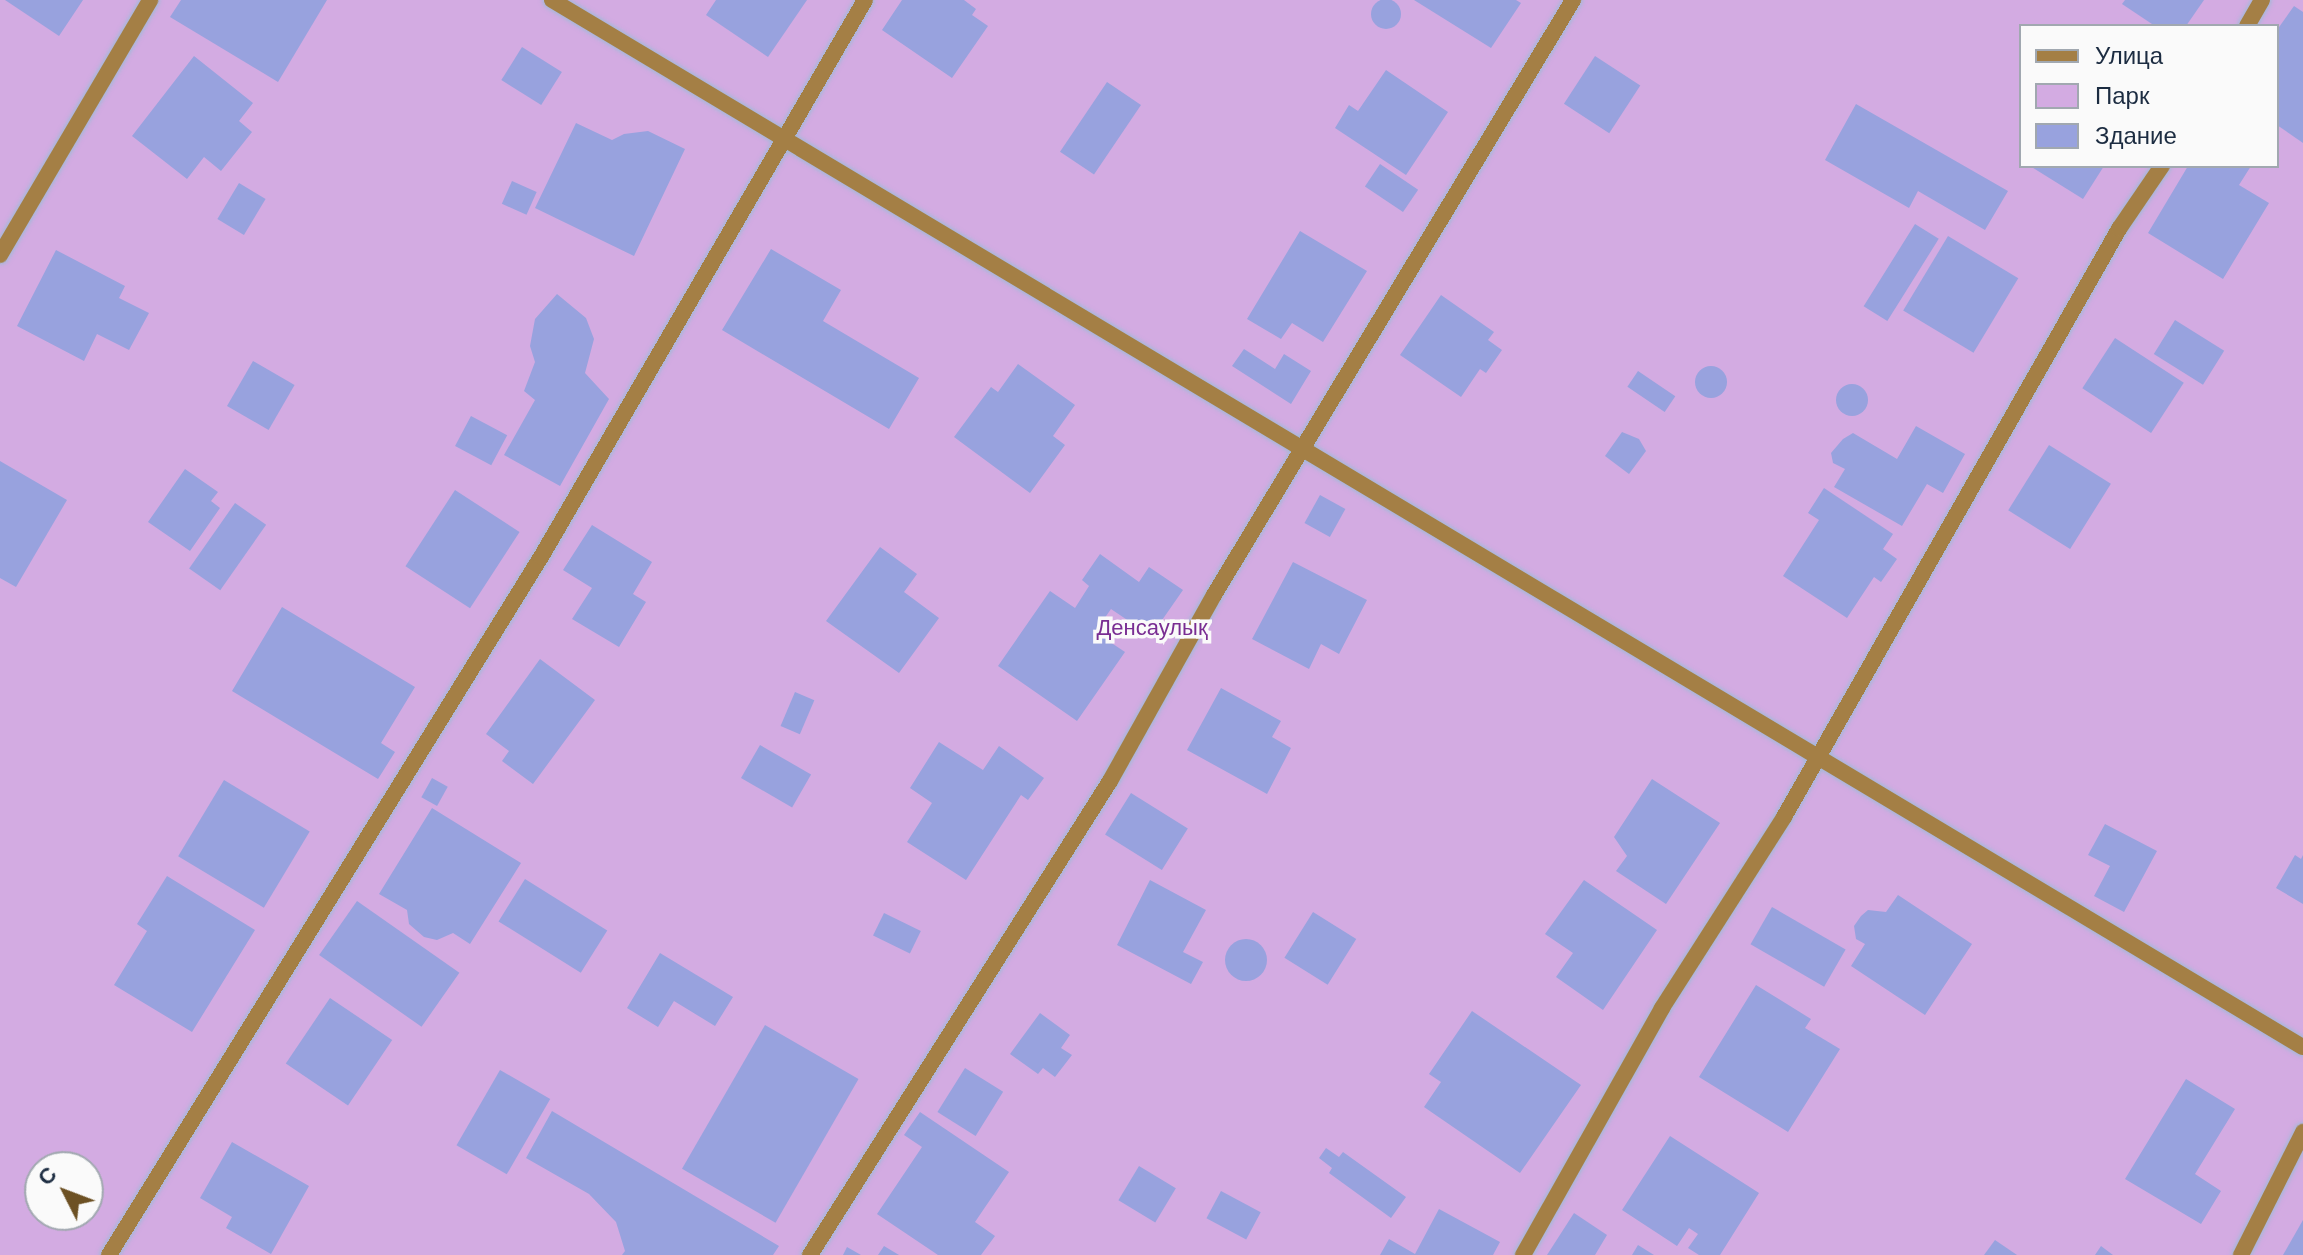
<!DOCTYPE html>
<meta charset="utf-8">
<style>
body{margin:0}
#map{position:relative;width:2303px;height:1255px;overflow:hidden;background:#c4dcfd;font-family:"Work Sans",sans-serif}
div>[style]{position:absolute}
.green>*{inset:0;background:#d3abe2}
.building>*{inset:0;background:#98a2de;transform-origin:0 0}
.round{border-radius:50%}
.roads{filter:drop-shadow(0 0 2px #a2b9d7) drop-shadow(0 0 2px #a2b9d7)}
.street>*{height:16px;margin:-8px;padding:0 8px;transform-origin:8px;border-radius:8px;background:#a47f45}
span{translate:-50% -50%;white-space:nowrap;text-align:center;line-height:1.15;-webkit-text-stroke:7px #fafafa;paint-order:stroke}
.park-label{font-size:22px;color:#792d92}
.legend{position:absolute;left:2019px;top:24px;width:260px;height:144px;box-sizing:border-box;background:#fafafa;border:2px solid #a1a8b0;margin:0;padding:10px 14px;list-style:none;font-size:24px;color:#1c2c41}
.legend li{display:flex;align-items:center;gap:16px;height:40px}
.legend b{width:40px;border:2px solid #a1a8b0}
.north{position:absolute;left:24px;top:1151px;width:80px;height:80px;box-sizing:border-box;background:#fafafa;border:2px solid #a1a8b0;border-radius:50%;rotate:312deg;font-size:22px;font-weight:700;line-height:32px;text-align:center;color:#1c2c41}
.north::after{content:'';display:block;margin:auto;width:28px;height:36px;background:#6d5124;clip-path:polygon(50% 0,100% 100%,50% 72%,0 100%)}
</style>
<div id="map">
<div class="green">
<i style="clip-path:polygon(evenodd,0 0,2303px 0,2303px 1255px,0 1255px,0 0,2021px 26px,2277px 26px,2277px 166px,2021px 166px,2021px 26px,0 0,40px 1167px,88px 1167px,88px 1215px,40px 1215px,40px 1167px)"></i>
</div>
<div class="building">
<i class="round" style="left:1371px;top:-1px;width:30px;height:30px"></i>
<i style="clip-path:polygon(5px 0,83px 0,59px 36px)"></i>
<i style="clip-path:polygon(181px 0,327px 0,278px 82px,170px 17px)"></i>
<i style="clip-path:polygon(716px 0,807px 0,768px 57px,706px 15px)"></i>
<i style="clip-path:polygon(902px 0,964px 0,976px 9px,972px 15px,988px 26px,952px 78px,882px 30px)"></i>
<i style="clip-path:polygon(1414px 0,1516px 0,1521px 3px,1491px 48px)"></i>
<i style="clip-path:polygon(2125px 0,2204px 0,2186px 26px,2155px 26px,2122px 4px)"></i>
<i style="clip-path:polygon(2294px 6px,2303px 12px,2303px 143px,2277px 125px,2277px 30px)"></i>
<i style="left:522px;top:47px;width:47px;height:39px;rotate:32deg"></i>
<i style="clip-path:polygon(194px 56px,253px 103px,239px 121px,252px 132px,221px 171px,204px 157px,187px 179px,132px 136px)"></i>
<i style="left:1595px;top:56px;width:54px;height:57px;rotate:33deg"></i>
<i style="clip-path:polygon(1386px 70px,1448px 112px,1406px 175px,1335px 128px,1349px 105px,1358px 111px)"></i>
<i style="left:1107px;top:82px;width:41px;height:84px;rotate:34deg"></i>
<i style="clip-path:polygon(1856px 104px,2008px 191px,1985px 230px,1918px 191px,1909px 208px,1825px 160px)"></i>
<i style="clip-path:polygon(576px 123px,612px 140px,624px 134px,648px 131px,685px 149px,634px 256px,535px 208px)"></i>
<i style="left:1380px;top:164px;width:46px;height:27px;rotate:34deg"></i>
<i style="clip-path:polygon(2030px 166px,2104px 166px,2083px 199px)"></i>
<i style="clip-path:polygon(2188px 166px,2251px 166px,2239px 185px,2269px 203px,2223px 279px,2148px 233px)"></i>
<i style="left:512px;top:181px;width:27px;height:25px;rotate:24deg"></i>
<i style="left:239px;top:183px;width:31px;height:42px;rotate:31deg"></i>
<i style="left:1915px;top:224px;width:28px;height:97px;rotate:32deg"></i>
<i style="clip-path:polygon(1300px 231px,1367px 271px,1323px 342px,1292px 323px,1281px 339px,1247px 319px)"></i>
<i style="left:1948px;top:236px;width:82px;height:87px;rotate:31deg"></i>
<i style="clip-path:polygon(771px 249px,841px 290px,823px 321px,919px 378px,889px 429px,722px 330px)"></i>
<i style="clip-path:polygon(56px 250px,125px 286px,119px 298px,149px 313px,129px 350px,97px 334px,84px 361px,17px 326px)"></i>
<i style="clip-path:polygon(557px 294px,586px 318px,594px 339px,585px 373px,609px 399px,560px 486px,504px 455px,535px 400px,524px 391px,535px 362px,530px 346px,535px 319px)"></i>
<i style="clip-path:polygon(1441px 295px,1494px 332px,1488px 340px,1502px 350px,1486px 373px,1480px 369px,1461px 397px,1400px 355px)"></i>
<i style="left:2175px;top:320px;width:58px;height:40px;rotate:32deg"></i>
<i style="left:2115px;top:338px;width:82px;height:60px;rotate:33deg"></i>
<i style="clip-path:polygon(1244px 349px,1275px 369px,1284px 354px,1311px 371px,1291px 404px,1232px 366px)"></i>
<i style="left:253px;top:361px;width:48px;height:52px;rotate:30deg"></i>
<i style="clip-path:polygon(1018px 364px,1075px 405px,1053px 436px,1065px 445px,1030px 493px,954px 437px,991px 387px,998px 392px)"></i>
<i class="round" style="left:1695px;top:366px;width:32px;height:32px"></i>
<i style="left:1638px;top:371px;width:45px;height:19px;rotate:34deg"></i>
<i class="round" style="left:1836px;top:384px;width:32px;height:32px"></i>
<i style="left:471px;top:416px;width:41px;height:34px;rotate:28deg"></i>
<i style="clip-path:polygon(1916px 426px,1965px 454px,1943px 493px,1927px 484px,1902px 526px,1834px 487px,1845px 469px,1833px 463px,1831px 453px,1843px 439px,1853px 433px,1897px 459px)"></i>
<i style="clip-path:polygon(1622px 432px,1639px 439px,1646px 451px,1629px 474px,1605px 456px)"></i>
<i style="left:2049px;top:445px;width:73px;height:77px;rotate:32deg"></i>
<i style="clip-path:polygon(0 461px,67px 500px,16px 587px,0 578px)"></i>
<i style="clip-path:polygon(185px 469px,218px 492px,211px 501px,220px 508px,190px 551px,148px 522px)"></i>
<i style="clip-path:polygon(1824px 488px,1893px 534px,1883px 549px,1897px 559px,1881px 582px,1874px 577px,1847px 618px,1783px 576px,1819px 520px,1808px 513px)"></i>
<i style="left:455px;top:490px;width:77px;height:91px;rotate:33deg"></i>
<i style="left:1320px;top:495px;width:29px;height:32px;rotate:29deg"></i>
<i style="left:235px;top:503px;width:38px;height:80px;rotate:35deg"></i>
<i style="clip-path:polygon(592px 525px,652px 562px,633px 594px,646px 602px,619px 647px,572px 619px,592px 588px,563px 570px)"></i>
<i style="clip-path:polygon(880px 547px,917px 574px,904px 592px,939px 618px,899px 673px,826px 621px)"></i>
<i style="clip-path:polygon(1100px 554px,1139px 582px,1149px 567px,1183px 590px,1151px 636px,1111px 609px,1095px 632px,1125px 652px,1077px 721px,998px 666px,1050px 591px,1075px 608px,1089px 586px,1082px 580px)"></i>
<i style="clip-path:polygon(1293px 562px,1367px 600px,1339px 654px,1321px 644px,1309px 669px,1252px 639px)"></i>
<i style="clip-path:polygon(282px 607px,415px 687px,381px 743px,395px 752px,378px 779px,232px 691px)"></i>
<i style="clip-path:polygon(540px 659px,595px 700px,533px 784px,502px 761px,509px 751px,486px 734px)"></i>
<i style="clip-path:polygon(1221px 688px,1281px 721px,1272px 737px,1291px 748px,1267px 794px,1187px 750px)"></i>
<i style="left:795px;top:692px;width:21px;height:37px;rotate:23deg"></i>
<i style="clip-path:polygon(939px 742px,983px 770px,999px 746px,1044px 778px,1028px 800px,1021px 795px,966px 880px,907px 842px,932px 803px,910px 788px)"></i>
<i style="left:760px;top:745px;width:59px;height:38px;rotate:30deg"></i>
<i style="left:432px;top:778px;width:18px;height:22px;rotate:29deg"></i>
<i style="clip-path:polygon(1652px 779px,1720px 823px,1666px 904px,1616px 871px,1627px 856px,1614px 837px)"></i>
<i style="left:224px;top:780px;width:100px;height:89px;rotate:31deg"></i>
<i style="left:1131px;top:793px;width:67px;height:49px;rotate:32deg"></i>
<i style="clip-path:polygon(432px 808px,521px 863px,470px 944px,453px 933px,437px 940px,424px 937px,409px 924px,407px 910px,379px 894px)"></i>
<i style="clip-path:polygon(2105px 824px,2157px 851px,2124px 912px,2094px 896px,2110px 866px,2088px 855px)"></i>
<i style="clip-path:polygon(2295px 855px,2301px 859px,2303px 855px,2303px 904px,2276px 888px)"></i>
<i style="clip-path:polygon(167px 876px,255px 930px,192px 1032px,114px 985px,147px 931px,137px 924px)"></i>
<i style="left:525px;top:879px;width:97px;height:50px;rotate:32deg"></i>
<i style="clip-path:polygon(1150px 880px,1206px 910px,1183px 952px,1203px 962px,1191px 984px,1117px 945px)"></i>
<i style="clip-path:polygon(1584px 880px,1657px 930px,1603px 1010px,1556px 977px,1573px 953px,1545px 934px)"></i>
<i style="clip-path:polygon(1898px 895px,1972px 944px,1925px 1015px,1851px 966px,1865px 944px,1856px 939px,1854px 926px,1861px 916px,1868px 910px,1886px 912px)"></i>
<i style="left:357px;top:901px;width:125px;height:66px;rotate:35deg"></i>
<i style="left:1772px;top:907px;width:85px;height:43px;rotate:30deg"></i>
<i style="left:1313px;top:912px;width:51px;height:54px;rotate:32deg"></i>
<i style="left:884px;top:913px;width:41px;height:25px;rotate:26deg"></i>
<i class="round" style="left:1225px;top:939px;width:42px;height:42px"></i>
<i style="clip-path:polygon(660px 953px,733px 997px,715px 1026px,674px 1001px,658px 1027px,627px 1008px)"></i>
<i style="clip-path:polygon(1756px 985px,1811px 1019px,1805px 1028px,1840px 1049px,1788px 1132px,1699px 1077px)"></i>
<i style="left:330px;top:998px;width:75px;height:79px;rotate:34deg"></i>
<i style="clip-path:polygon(1472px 1011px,1581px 1085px,1520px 1173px,1424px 1107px,1441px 1082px,1429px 1074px)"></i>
<i style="clip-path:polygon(1040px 1013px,1070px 1035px,1061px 1048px,1072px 1055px,1055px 1077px,1043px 1068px,1038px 1074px,1010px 1054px)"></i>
<i style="left:765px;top:1025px;width:108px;height:166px;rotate:30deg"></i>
<i style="left:965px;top:1068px;width:45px;height:52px;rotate:32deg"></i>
<i style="left:500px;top:1070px;width:58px;height:87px;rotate:30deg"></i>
<i style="clip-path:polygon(2186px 1079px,2235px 1109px,2195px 1174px,2221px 1191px,2201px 1224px,2125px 1179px)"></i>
<i style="clip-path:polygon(552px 1111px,779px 1246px,773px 1255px,622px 1255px,625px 1251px,616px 1222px,589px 1194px,526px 1158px)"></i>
<i style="clip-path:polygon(920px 1112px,1009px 1172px,975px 1222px,995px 1236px,981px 1255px,938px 1255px,877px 1214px,922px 1147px,904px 1135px)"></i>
<i style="clip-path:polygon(1670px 1136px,1759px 1193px,1720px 1255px,1699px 1255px,1688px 1248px,1698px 1234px,1689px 1228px,1677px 1246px,1622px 1210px)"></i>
<i style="clip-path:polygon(232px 1142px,309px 1186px,271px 1254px,226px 1228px,232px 1217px,200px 1198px)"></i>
<i style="clip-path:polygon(1326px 1148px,1339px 1157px,1343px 1152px,1406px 1197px,1391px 1218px,1329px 1173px,1332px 1168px,1319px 1158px)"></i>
<i style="left:1139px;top:1166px;width:43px;height:40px;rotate:31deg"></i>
<i style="left:1221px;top:1191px;width:45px;height:31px;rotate:28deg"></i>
<i style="clip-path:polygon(1439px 1209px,1500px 1242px,1493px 1255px,1380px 1255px,1389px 1239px,1415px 1254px)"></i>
<i style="clip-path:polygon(1574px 1213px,1607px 1235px,1595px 1255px,1547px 1255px)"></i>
<i style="clip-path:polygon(2303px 1220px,2303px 1255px,2283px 1255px)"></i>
<i style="clip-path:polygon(1995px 1240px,2017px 1255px,1984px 1255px)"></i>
<i style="clip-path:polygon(1638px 1245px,1654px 1255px,1632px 1255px)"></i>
<i style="clip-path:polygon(884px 1246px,899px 1255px,878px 1255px)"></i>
<i style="clip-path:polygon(2101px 1246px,2113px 1255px,2095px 1255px)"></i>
<i style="clip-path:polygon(847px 1247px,861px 1255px,843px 1255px)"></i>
</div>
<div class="roads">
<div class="street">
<i style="left:552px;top:0;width:2040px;rotate:30.88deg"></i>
<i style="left:2247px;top:26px;width:30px;rotate:-60deg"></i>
<i style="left:0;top:255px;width:296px;rotate:-59.5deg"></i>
<i style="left:109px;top:1255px;width:821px;rotate:-58.25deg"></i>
<i style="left:541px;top:557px;width:644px;rotate:-59.81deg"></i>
<i style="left:810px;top:1255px;width:561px;rotate:-57.67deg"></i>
<i style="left:1110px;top:781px;width:213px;rotate:-60.8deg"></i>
<i style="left:1214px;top:595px;width:695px;rotate:-58.89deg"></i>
<i style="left:1523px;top:1255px;width:283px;rotate:-60.6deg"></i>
<i style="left:1662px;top:1008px;width:227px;rotate:-57.4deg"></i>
<i style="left:1784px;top:817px;width:677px;rotate:-60.33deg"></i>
<i style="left:2119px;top:229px;width:76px;rotate:-55.7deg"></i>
<i style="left:2241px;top:1255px;width:138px;rotate:-63.2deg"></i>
</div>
</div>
<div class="park-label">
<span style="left:1152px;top:628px">Денсаулық</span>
</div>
<ul class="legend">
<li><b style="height:10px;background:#a47f45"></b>Улица</li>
<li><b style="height:22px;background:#d3abe2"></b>Парк</li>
<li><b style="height:22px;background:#98a2de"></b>Здание</li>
</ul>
<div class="north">С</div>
</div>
